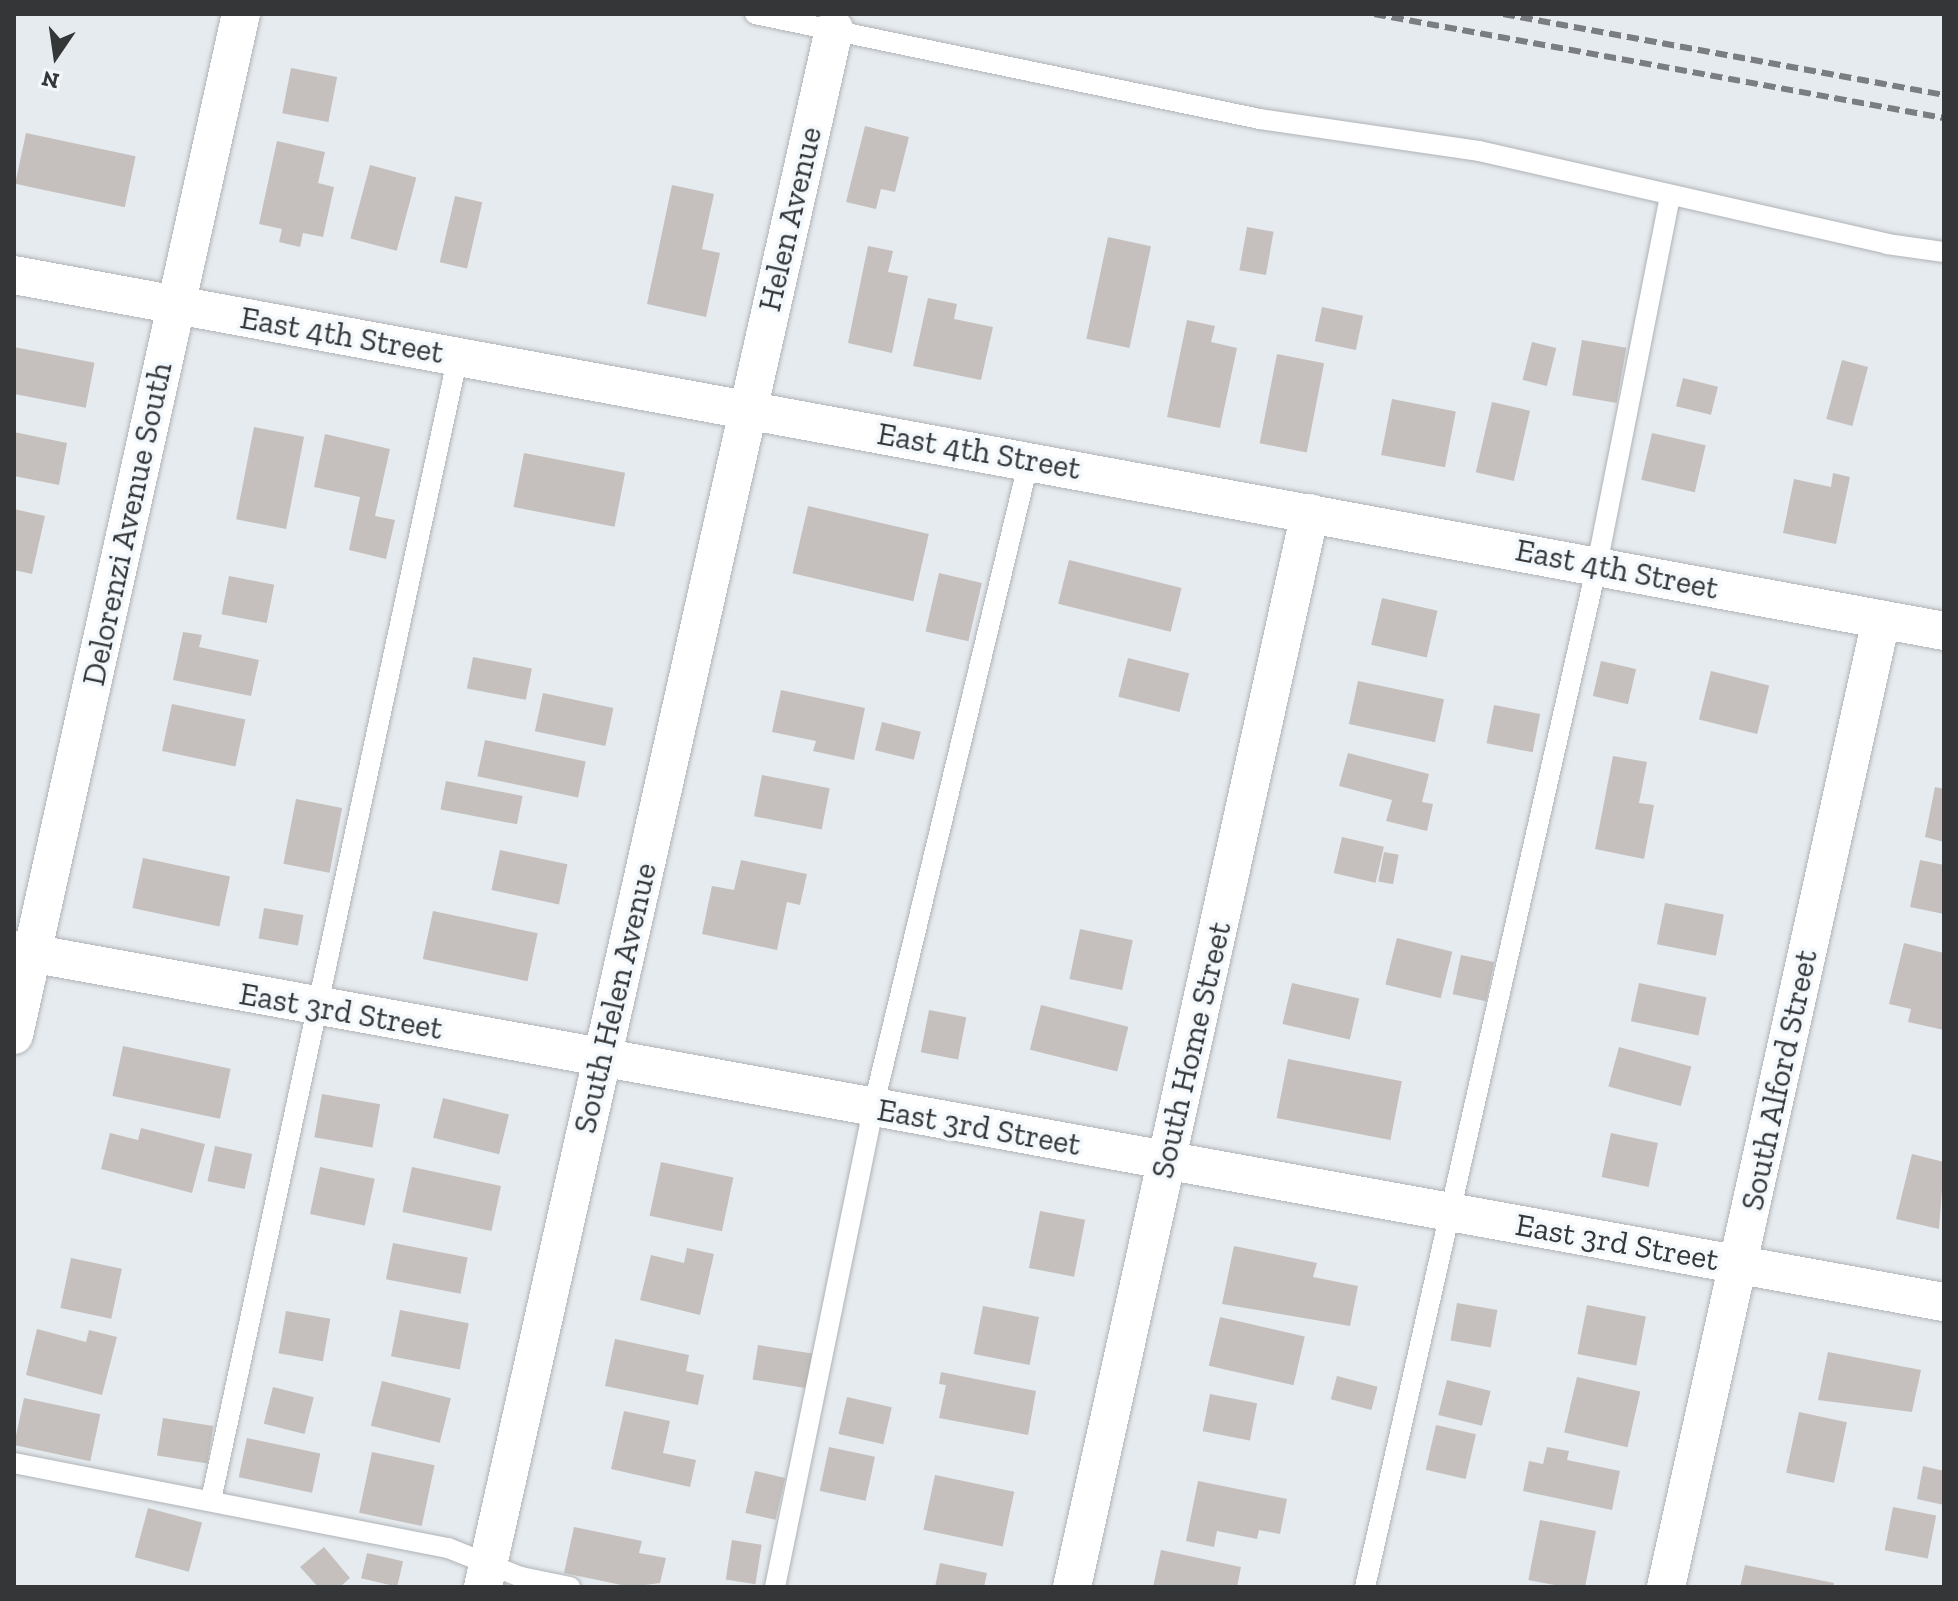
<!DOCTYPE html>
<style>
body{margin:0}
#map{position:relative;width:1958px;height:1601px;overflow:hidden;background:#e6ebef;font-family:"Zilla Slab",serif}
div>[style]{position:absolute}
.building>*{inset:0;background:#c5c0bd;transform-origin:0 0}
.roads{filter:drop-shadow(0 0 2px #afb3b7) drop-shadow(0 0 2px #afb3b7)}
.service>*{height:20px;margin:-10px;padding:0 10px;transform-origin:10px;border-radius:10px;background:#fff}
.minor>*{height:38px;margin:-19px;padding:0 19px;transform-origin:19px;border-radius:19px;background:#fff}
.rail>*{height:6px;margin-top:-3px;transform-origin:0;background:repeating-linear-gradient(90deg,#7b7e81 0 12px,transparent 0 18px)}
span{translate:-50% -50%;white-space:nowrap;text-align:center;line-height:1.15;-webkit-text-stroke:7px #f3f8fc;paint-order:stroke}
.street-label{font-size:32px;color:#343638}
.frame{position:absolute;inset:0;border:16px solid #343638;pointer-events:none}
.north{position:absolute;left:16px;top:16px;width:80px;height:80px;-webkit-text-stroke:6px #f3f8fc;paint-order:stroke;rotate:193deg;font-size:22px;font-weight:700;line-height:32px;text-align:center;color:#343638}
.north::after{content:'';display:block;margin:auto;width:28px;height:36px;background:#343638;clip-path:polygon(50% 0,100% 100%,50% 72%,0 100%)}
</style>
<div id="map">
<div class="building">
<i style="left:291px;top:68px;width:47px;height:46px;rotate:11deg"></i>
<i style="clip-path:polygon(865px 126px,909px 137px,895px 192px,881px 189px,876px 209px,846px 202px)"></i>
<i style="left:26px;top:133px;width:112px;height:52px;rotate:12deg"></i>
<i style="clip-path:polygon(277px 141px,325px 152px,318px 183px,334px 187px,323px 237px,303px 233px,300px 247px,279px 242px,282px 229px,259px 224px)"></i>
<i style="left:370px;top:165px;width:48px;height:76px;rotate:15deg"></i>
<i style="clip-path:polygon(672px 185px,714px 194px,702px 249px,720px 253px,706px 317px,647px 304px)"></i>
<i style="left:455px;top:196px;width:28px;height:68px;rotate:13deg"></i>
<i style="left:1247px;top:227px;width:27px;height:44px;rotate:10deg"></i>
<i style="left:1108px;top:237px;width:44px;height:104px;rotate:12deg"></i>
<i style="clip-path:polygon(868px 246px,893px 251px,888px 272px,908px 276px,892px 353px,848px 343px)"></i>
<i style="clip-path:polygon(928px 298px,957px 304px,954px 319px,993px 327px,981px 380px,913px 366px)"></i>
<i style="left:1322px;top:307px;width:42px;height:35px;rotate:12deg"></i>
<i style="clip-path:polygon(1187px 320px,1215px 326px,1211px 342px,1237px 348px,1220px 428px,1167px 417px)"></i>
<i style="left:1582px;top:340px;width:45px;height:56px;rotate:10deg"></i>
<i style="left:1532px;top:342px;width:25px;height:39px;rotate:14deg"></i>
<i style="left:14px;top:347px;width:82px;height:46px;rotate:11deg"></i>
<i style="left:1277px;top:354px;width:48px;height:91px;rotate:11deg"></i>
<i style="left:1842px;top:360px;width:27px;height:61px;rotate:15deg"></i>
<i style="left:1683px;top:378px;width:36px;height:29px;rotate:14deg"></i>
<i style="left:1392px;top:399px;width:65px;height:57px;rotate:11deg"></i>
<i style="left:1492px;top:402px;width:39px;height:72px;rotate:13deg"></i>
<i style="left:254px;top:427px;width:51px;height:94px;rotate:11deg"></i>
<i style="clip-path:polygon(14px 432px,67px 443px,59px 485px,14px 476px)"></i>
<i style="left:1652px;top:433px;width:55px;height:48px;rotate:13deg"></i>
<i style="clip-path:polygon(325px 434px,390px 449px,375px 516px,395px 520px,386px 559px,349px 550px,360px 497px,314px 487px)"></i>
<i style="left:524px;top:453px;width:103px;height:55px;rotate:11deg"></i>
<i style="clip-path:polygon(1833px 473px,1850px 477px,1836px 544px,1783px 533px,1794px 479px,1831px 487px)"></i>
<i style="left:808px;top:506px;width:124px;height:69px;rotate:13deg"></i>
<i style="clip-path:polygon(14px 509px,45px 516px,32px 574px,14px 570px)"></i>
<i style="left:1069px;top:560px;width:116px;height:45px;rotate:14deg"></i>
<i style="left:939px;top:573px;width:44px;height:60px;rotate:13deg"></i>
<i style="left:229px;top:576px;width:46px;height:39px;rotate:11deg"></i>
<i style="left:1382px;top:598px;width:57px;height:48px;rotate:13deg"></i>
<i style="clip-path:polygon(183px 632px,202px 635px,199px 647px,259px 660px,251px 696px,173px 680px)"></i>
<i style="left:473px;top:657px;width:60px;height:32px;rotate:11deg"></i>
<i style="left:1128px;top:658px;width:63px;height:40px;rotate:14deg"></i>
<i style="left:1601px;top:661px;width:36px;height:36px;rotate:13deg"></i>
<i style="left:1711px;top:671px;width:60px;height:50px;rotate:14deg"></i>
<i style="left:1358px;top:681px;width:88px;height:44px;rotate:12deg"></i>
<i style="clip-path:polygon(781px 690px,865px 708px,854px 760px,813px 751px,816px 741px,772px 732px)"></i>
<i style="left:543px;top:693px;width:72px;height:39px;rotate:12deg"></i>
<i style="left:172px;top:704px;width:75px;height:48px;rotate:12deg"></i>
<i style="left:1494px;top:705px;width:47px;height:39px;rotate:11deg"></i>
<i style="left:882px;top:722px;width:40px;height:29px;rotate:14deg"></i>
<i style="left:485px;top:740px;width:103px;height:37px;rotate:12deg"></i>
<i style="clip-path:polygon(1348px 753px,1429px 774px,1422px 802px,1433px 804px,1427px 831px,1386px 821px,1392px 800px,1339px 786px)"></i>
<i style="clip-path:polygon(1613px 756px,1647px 762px,1639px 803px,1654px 805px,1644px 859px,1595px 849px)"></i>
<i style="left:762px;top:775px;width:69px;height:42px;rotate:11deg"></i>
<i style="left:446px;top:781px;width:78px;height:29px;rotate:11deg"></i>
<i style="clip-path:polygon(1935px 787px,1944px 789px,1944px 842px,1925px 837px)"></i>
<i style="left:296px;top:799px;width:47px;height:66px;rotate:11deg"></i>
<i style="left:1342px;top:837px;width:43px;height:37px;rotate:13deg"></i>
<i style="left:500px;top:850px;width:69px;height:41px;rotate:12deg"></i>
<i style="left:1384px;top:852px;width:15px;height:30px;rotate:11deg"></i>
<i style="left:143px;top:858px;width:89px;height:51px;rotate:12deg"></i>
<i style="clip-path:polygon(741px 860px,807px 874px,800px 905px,787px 902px,777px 950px,702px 934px,712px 886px,734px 890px)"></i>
<i style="clip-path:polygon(1920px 860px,1944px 865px,1944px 914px,1910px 907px)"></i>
<i style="left:1665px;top:903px;width:60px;height:42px;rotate:11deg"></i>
<i style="left:264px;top:908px;width:40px;height:31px;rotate:10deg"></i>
<i style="left:433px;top:911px;width:107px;height:49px;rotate:12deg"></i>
<i style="left:1080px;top:929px;width:54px;height:51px;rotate:12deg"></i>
<i style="left:1397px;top:938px;width:57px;height:48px;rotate:14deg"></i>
<i style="clip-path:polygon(1904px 943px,1944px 953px,1944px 1030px,1908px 1022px,1911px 1009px,1889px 1004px)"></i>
<i style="left:1461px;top:955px;width:34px;height:40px;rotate:12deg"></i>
<i style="left:1292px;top:983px;width:69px;height:42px;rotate:13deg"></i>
<i style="left:1639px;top:983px;width:69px;height:39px;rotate:12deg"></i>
<i style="left:1041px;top:1005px;width:90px;height:46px;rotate:14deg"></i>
<i style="left:929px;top:1010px;width:38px;height:43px;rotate:11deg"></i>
<i style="left:123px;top:1046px;width:110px;height:51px;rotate:12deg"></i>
<i style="left:1619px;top:1047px;width:75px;height:41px;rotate:15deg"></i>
<i style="left:1288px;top:1059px;width:116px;height:60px;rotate:11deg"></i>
<i style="left:322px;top:1094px;width:59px;height:44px;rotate:10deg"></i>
<i style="left:443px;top:1098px;width:68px;height:41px;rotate:14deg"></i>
<i style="clip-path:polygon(141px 1128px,205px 1144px,192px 1193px,101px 1169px,110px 1133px,138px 1140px)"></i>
<i style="left:1611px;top:1133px;width:48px;height:45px;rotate:12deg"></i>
<i style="left:215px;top:1146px;width:38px;height:36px;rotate:12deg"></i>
<i style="clip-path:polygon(1912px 1154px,1944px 1162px,1939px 1229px,1896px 1219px)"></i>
<i style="left:661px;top:1162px;width:74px;height:55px;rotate:12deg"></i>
<i style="left:320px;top:1167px;width:56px;height:48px;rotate:12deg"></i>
<i style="left:412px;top:1167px;width:91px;height:46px;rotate:12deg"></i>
<i style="left:1040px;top:1211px;width:46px;height:58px;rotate:11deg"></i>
<i style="left:393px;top:1243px;width:76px;height:37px;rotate:11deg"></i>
<i style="clip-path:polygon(1234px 1246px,1317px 1263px,1313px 1277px,1358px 1286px,1350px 1326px,1222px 1304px)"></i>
<i style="clip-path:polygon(687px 1248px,714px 1254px,700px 1315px,640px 1300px,651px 1255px,684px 1263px)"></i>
<i style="left:71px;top:1258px;width:52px;height:51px;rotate:12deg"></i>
<i style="left:1457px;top:1303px;width:41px;height:38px;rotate:10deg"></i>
<i style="left:1587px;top:1305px;width:60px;height:50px;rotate:11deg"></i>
<i style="left:983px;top:1306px;width:57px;height:49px;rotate:11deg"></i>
<i style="left:400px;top:1310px;width:70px;height:47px;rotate:11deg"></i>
<i style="left:286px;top:1311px;width:45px;height:43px;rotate:10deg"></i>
<i style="left:1220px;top:1317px;width:87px;height:50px;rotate:13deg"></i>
<i style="clip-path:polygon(37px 1329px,86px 1342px,89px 1330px,117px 1337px,102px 1395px,26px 1375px)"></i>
<i style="clip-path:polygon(615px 1339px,689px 1355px,686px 1371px,704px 1375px,698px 1405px,605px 1386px)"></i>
<i style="left:758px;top:1345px;width:55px;height:35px;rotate:9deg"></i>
<i style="clip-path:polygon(1828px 1352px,1921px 1370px,1912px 1412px,1818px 1400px)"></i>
<i style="clip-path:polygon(941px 1372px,1036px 1391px,1028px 1435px,939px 1418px,946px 1385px,939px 1384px)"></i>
<i style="left:1337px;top:1376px;width:42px;height:24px;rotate:15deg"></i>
<i style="left:1577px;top:1377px;width:65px;height:57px;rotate:13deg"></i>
<i style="left:1447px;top:1380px;width:45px;height:36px;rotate:14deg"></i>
<i style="left:382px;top:1381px;width:71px;height:46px;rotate:14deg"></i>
<i style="left:273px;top:1387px;width:42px;height:38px;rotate:14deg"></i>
<i style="left:1210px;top:1394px;width:48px;height:38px;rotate:11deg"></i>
<i style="left:847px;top:1397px;width:46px;height:38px;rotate:13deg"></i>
<i style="left:24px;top:1398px;width:78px;height:48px;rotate:12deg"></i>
<i style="clip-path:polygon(624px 1411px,670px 1421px,663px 1453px,696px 1460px,690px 1487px,611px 1469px)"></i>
<i style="left:1799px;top:1412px;width:49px;height:62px;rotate:12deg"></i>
<i style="left:163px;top:1418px;width:51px;height:38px;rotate:9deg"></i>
<i style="left:1436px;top:1425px;width:41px;height:46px;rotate:13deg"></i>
<i style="left:247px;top:1438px;width:75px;height:40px;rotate:12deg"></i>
<i style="left:829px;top:1447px;width:47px;height:45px;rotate:12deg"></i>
<i style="clip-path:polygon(1547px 1447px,1569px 1451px,1567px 1460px,1620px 1471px,1612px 1510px,1523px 1491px,1529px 1461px,1543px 1464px)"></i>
<i style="left:372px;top:1452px;width:64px;height:62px;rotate:12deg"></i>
<i style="clip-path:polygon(1923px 1466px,1944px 1471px,1944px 1505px,1917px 1499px)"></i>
<i style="left:755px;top:1471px;width:31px;height:43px;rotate:13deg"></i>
<i style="left:935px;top:1475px;width:81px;height:56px;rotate:12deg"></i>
<i style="clip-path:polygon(1198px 1481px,1287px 1499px,1280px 1534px,1259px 1530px,1257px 1539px,1217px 1531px,1214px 1547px,1186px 1541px)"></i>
<i style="left:1893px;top:1507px;width:44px;height:44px;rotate:11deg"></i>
<i style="left:148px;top:1508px;width:56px;height:51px;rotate:15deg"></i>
<i style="left:1540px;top:1520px;width:57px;height:61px;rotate:11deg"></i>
<i style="clip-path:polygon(574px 1527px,642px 1541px,639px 1553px,666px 1558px,660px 1583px,631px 1587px,564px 1573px)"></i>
<i style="left:732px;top:1540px;width:30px;height:40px;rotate:9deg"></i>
<i style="clip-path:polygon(324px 1547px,350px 1578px,340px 1587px,318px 1587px,300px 1567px)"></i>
<i style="clip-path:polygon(1161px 1550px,1241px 1567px,1237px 1587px,1153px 1587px)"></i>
<i style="left:367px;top:1553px;width:37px;height:26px;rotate:13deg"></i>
<i style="clip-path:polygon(940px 1563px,987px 1573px,984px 1587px,935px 1587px)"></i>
<i style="clip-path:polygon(1745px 1565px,1834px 1583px,1833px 1587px,1740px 1587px)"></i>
</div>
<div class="roads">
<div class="service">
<i style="left:755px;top:14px;width:516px;rotate:11.75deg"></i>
<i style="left:1260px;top:119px;width:221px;rotate:8.3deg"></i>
<i style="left:1479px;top:151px;width:418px;rotate:12.8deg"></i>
<i style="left:1887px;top:244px;width:58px;rotate:8deg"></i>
<i style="left:14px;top:1463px;width:442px;rotate:11.1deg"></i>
<i style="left:448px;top:1548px;width:79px;rotate:21.7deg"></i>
<i style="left:521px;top:1577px;width:50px;rotate:11.5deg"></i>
<i style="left:211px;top:1500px;width:1170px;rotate:-77.82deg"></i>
<i style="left:775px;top:1587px;width:489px;rotate:-78.4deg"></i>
<i style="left:873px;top:1108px;width:667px;rotate:-76.46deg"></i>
<i style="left:1365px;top:1587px;width:1048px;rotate:-77.21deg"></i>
<i style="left:1597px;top:565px;width:376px;rotate:-78.8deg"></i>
</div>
<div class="minor">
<i style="left:14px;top:275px;width:1963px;rotate:10.45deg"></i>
<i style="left:14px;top:950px;width:1962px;rotate:10.34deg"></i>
<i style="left:14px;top:1035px;width:1046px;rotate:-77.47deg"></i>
<i style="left:483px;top:1587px;width:1597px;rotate:-77.3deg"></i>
<i style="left:1072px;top:1587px;width:1100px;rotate:-77.51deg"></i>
<i style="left:1666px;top:1587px;width:991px;rotate:-77.46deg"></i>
</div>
</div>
<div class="rail">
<i style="left:1374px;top:14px;width:579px;rotate:10.34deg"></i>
<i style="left:1503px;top:14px;width:448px;rotate:10.4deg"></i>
</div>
<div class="street-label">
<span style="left:790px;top:219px;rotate:-77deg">Helen Avenue</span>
<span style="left:342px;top:335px;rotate:10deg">East 4th Street</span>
<span style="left:979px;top:451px;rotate:10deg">East 4th Street</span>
<span style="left:127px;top:524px;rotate:-78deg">Delorenzi Avenue South</span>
<span style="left:1617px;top:569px;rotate:11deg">East 4th Street</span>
<span style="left:615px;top:998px;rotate:-77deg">South Helen Avenue</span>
<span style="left:341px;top:1011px;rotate:10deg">East 3rd Street</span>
<span style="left:1191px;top:1050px;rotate:-77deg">South Home Street</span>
<span style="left:1779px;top:1080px;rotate:-78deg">South Alford Street</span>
<span style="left:979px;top:1127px;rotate:10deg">East 3rd Street</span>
<span style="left:1617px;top:1242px;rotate:10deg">East 3rd Street</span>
</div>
<div class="frame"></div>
<div class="north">N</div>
</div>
